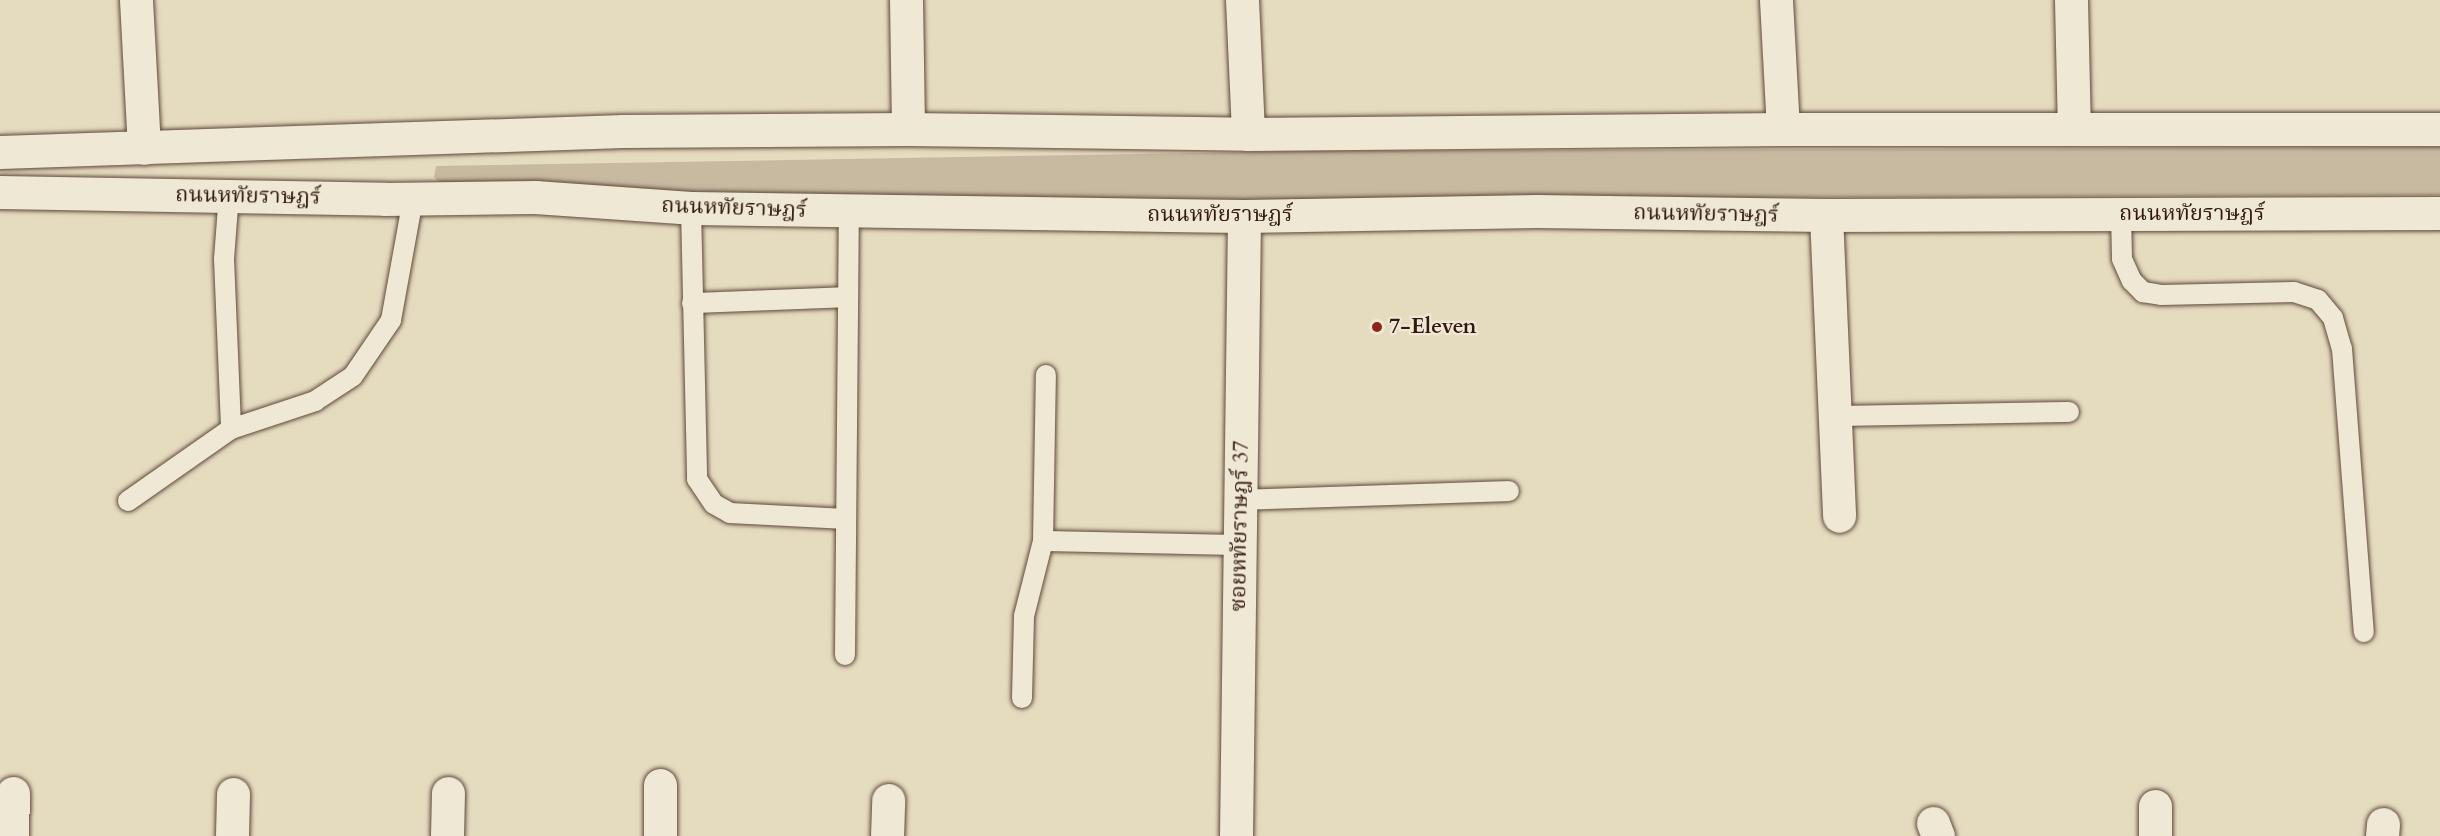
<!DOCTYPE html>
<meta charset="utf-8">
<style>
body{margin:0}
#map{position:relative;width:2440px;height:836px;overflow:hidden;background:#e5dbbf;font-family:Cardo,"Noto Serif Thai",serif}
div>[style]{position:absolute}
.green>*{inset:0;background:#c7baa1}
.roads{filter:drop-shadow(0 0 2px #5f493a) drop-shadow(0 0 2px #5f493a)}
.service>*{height:20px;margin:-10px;padding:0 10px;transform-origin:10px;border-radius:10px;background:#eee8d5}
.minor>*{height:33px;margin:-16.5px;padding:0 16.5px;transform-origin:16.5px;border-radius:16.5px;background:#eee8d5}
.secondary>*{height:33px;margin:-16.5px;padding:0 16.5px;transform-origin:16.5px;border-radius:16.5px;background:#eee8d5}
.dots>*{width:16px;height:16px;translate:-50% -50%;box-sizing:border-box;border:3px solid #eee8d5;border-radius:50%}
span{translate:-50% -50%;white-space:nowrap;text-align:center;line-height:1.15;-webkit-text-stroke:4.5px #eee8d5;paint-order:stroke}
.street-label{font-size:22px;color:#32180e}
.poi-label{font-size:22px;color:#32180e;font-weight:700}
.left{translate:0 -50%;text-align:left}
</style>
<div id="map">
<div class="green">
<i style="clip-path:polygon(2440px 147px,2440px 195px,889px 201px,442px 186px,434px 177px,436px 166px,1311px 151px)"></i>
</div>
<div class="roads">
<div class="service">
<i style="left:229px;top:194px;width:65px;rotate:94.4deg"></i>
<i style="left:224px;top:259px;width:170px;rotate:87.6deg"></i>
<i style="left:691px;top:208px;width:271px;rotate:88.7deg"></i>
<i style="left:697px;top:479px;width:30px;rotate:56deg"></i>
<i style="left:714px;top:504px;width:18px;rotate:29deg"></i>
<i style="left:730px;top:513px;width:116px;rotate:3deg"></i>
<i style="left:2121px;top:214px;width:45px;rotate:88.7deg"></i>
<i style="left:2122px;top:259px;width:24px;rotate:66deg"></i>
<i style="left:2132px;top:281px;width:16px;rotate:45deg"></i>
<i style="left:2143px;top:292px;width:18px;rotate:9deg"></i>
<i style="left:2161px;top:295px;width:133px;rotate:-1.3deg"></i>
<i style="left:2294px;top:292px;width:25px;rotate:18deg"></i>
<i style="left:2318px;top:300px;width:23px;rotate:50deg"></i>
<i style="left:2333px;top:318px;width:32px;rotate:74deg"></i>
<i style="left:2342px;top:349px;width:284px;rotate:85.6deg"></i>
<i style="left:692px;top:303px;width:155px;rotate:-2.2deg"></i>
<i style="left:1835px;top:416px;width:234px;rotate:-1deg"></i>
<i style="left:1240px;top:500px;width:269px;rotate:-1.9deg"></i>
<i style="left:128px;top:501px;width:126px;rotate:-35deg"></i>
<i style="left:231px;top:429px;width:89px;rotate:-18.4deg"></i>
<i style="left:315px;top:401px;width:45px;rotate:-33.3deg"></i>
<i style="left:353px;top:376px;width:68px;rotate:-55.8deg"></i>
<i style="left:391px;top:320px;width:123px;rotate:-79.7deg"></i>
<i style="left:1043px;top:541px;width:196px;rotate:1.2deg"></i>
<i style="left:845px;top:655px;width:444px;rotate:-89.5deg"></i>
<i style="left:1022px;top:698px;width:82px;rotate:-88.6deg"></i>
<i style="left:1024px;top:616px;width:77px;rotate:-75.8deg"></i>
<i style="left:1043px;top:541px;width:166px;rotate:-89deg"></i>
</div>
<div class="minor">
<i style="left:136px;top:0;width:148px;rotate:86.9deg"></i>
<i style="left:906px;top:0;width:129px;rotate:89.1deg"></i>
<i style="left:1242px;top:0;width:134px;rotate:87.4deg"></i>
<i style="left:1776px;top:0;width:129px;rotate:86.9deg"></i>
<i style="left:2071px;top:0;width:129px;rotate:88.7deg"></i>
<i style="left:1826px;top:215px;width:301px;rotate:87.5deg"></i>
<i style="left:1933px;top:823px;width:14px;rotate:69deg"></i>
<i style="left:12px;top:836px;width:43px;rotate:-88.7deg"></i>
<i style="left:232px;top:836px;width:42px;rotate:-88.6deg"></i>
<i style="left:447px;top:836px;width:43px;rotate:-88.7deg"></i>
<i style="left:660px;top:836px;width:51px;rotate:-90deg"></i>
<i style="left:887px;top:836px;width:36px;rotate:-88deg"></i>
<i style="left:1236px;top:836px;width:620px;rotate:-89.26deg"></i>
<i style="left:2155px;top:836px;width:30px;rotate:-90deg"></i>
<i style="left:2382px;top:836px;width:12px;rotate:-85deg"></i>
</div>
<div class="secondary">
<i style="left:0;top:152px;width:623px;rotate:-1.93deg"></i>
<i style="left:623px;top:131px;width:285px;rotate:-0.4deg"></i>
<i style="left:908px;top:129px;width:340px;rotate:0.8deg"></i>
<i style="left:1248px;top:134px;width:535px;rotate:-0.54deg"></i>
<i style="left:1783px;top:129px;width:657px"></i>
<i style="left:0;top:192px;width:385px;rotate:1deg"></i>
<i style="left:385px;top:199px;width:150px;rotate:-0.8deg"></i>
<i style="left:535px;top:197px;width:156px;rotate:4deg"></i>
<i style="left:691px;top:208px;width:553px;rotate:0.83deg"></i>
<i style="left:1244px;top:216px;width:293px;rotate:-1deg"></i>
<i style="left:1537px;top:211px;width:289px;rotate:0.8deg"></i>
<i style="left:1826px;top:215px;width:614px;rotate:-0.19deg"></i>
</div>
</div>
<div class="dots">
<i style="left:1377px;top:327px;background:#8f2418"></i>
</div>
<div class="street-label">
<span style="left:248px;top:196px;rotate:1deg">ถนนหทัยราษฎร์</span>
<span style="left:734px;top:208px;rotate:2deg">ถนนหทัยราษฎร์</span>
<span style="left:1706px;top:214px;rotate:1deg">ถนนหทัยราษฎร์</span>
<span style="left:2192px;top:214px">ถนนหทัยราษฎร์</span>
<span style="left:1220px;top:215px">ถนนหทัยราษฎร์</span>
<span style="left:1240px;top:526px;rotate:-89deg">ซอยหทัยราษฎร์ 37</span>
</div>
<div class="poi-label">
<span class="left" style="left:1389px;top:327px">7-Eleven</span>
</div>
</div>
